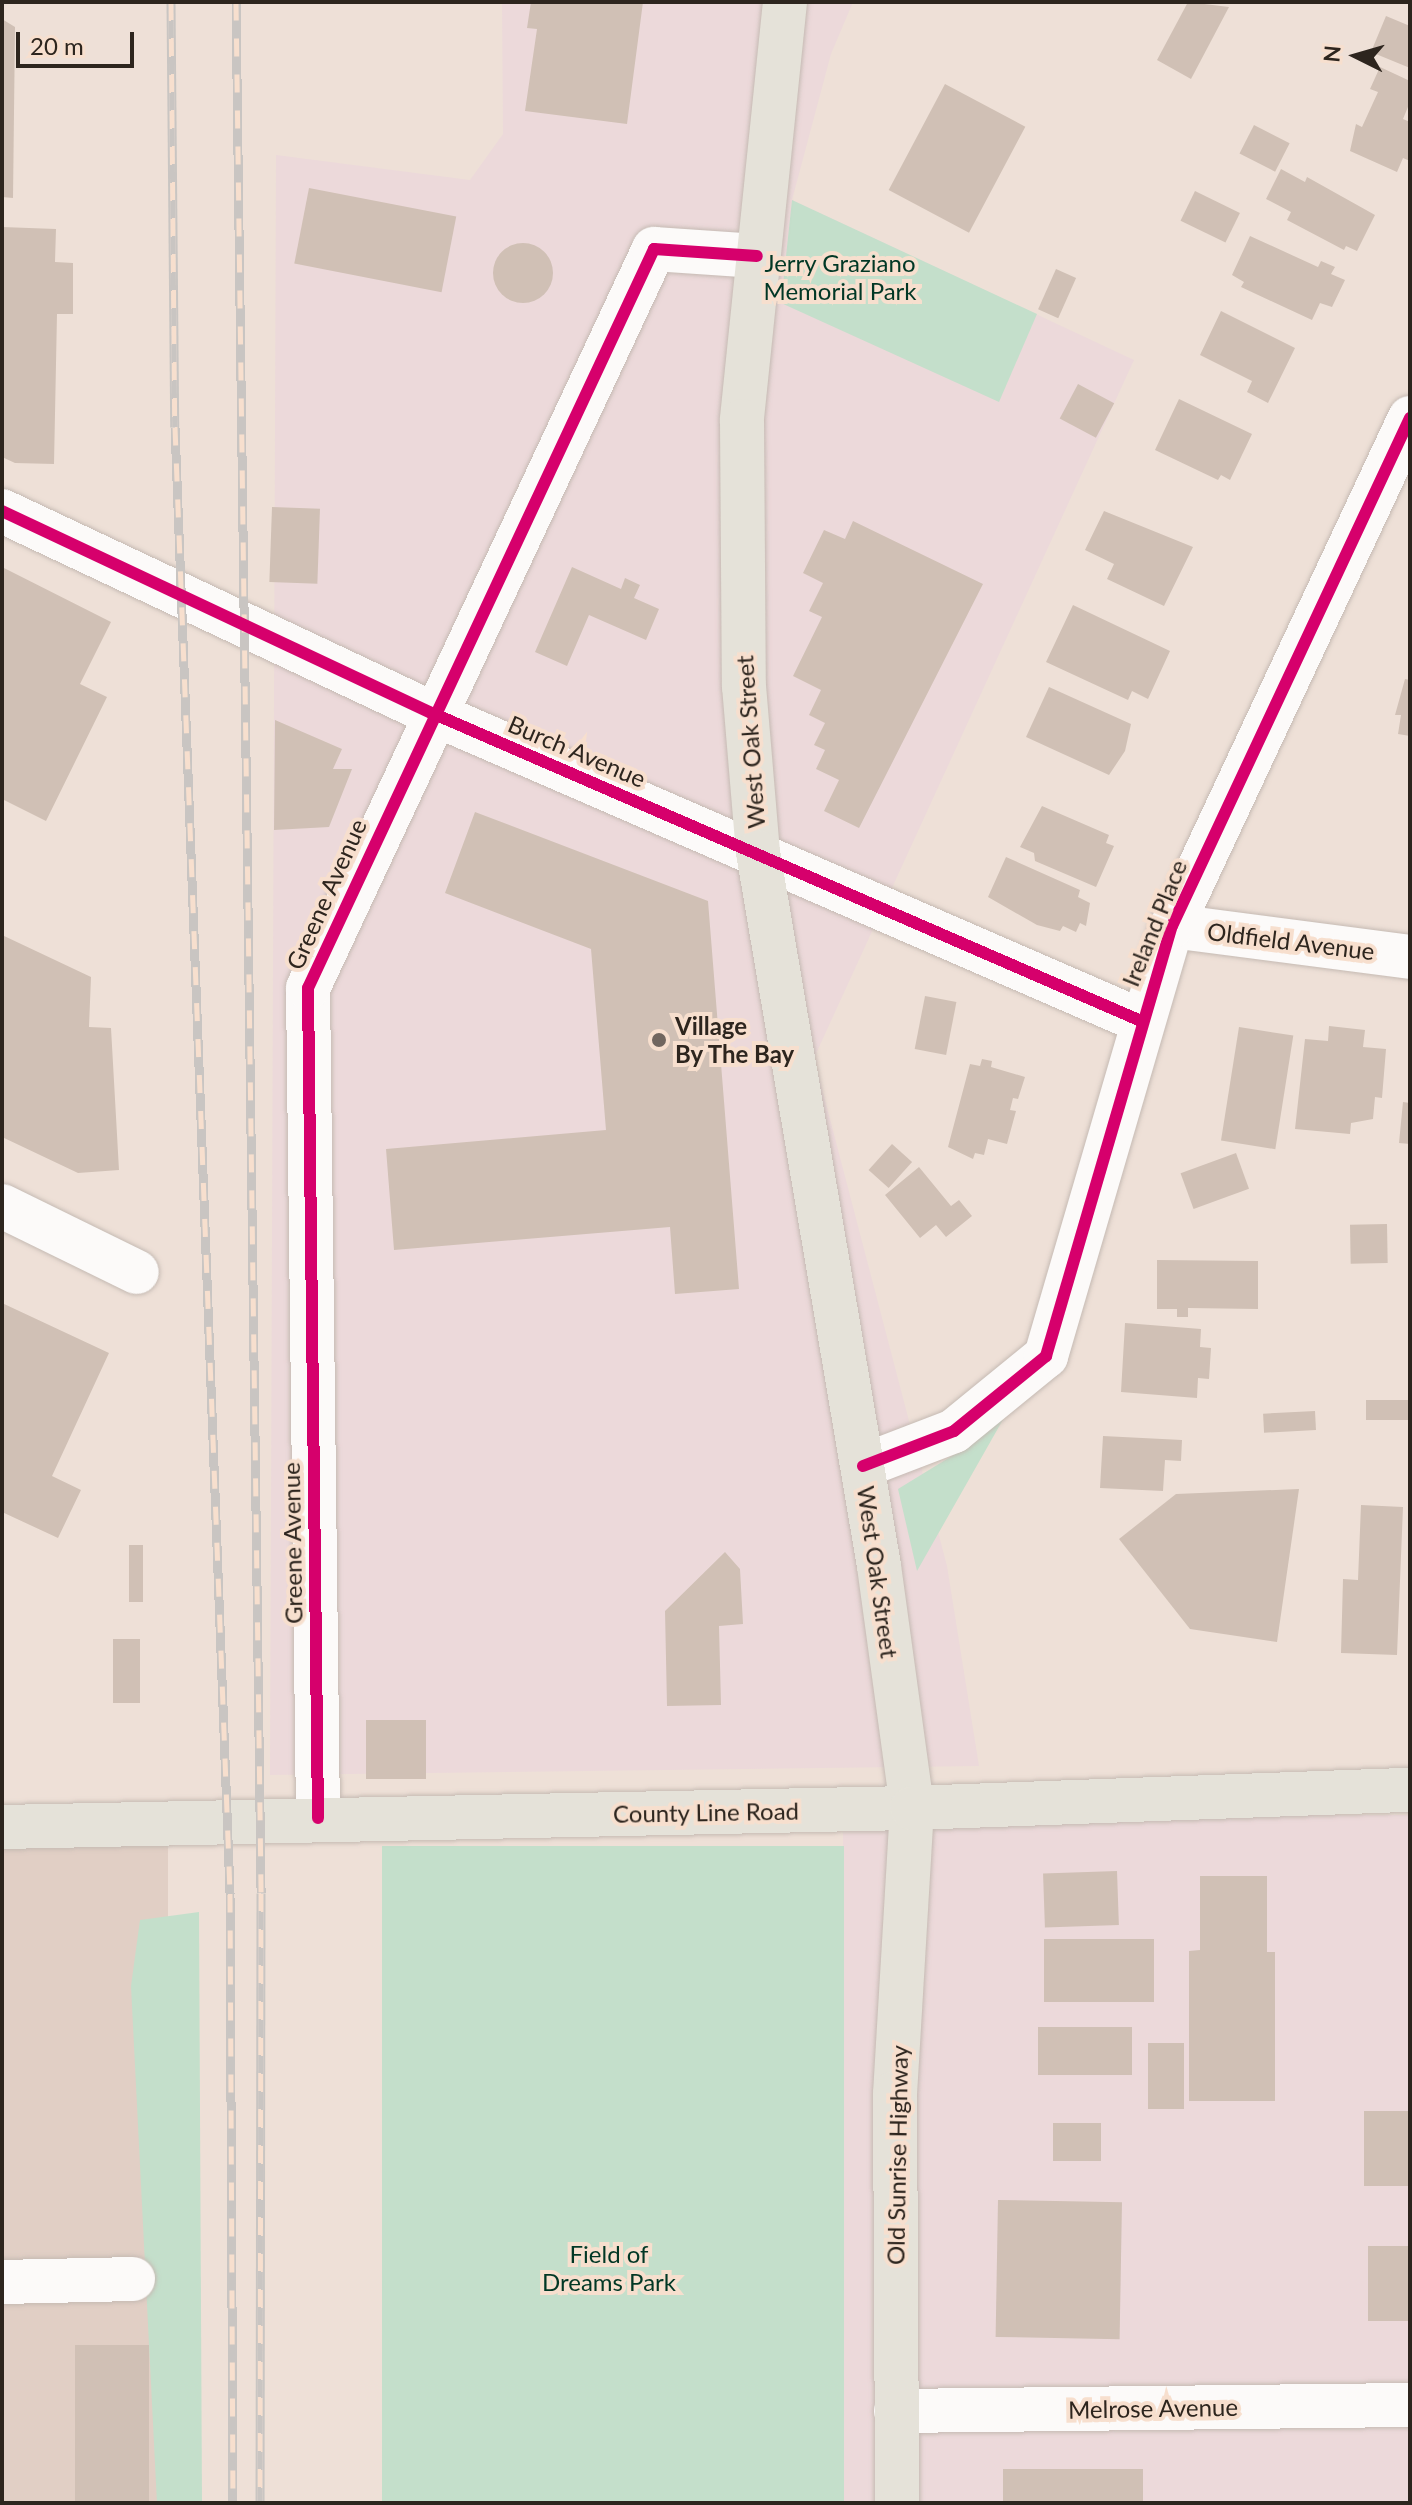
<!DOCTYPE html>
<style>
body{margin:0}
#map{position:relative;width:1412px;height:2505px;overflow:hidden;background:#eee0d7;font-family:Lato,sans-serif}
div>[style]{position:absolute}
.commercial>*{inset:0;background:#ecd9da;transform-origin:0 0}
.industrial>*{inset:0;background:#e1cfc5;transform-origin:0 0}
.green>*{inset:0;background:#c4dfcb;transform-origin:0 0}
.building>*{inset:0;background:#d0c0b5;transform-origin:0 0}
.round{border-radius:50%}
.roads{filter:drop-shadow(0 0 2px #c5bab3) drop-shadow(0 0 2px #c5bab3)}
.minor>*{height:44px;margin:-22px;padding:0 22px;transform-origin:22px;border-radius:22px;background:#fcfaf9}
.major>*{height:44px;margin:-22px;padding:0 22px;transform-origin:22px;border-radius:22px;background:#e5e2d9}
.rail>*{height:9px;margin-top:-4.5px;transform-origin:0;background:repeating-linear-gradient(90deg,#f7dfce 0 18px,#c9c5c2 0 36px);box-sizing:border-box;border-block:2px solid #c9c5c2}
.cycleway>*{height:12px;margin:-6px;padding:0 6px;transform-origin:6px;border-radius:6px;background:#d6006c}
.dots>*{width:22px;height:22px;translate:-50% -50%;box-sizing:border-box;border:4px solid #f7dfce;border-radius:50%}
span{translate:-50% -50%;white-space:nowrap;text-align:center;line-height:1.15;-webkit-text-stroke:8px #f7dfce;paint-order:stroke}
.park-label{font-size:24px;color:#013725}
.street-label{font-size:24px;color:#2d251e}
.poi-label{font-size:24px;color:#2d251e;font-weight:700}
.left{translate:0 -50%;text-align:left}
.frame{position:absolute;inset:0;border:4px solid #2d251e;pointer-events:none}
.north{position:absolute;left:1316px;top:16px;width:80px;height:80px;-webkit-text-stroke:6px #f7dfce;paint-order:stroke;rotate:275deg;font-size:22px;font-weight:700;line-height:32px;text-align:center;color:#2d251e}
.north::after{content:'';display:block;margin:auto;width:28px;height:36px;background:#2d251e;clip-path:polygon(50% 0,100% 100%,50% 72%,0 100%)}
.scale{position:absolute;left:16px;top:32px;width:118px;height:36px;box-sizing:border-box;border:4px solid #2d251e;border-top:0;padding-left:10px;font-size:24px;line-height:28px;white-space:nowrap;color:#2d251e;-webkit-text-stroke:6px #f7dfce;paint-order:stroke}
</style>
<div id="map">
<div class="commercial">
<i style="clip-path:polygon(502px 2px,853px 2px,831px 54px,792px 200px,1134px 360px,814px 1058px,947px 1566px,979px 1766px,270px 1775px,276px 155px,470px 180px,503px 134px)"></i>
<i style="left:1410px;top:1815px;width:688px;height:567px;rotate:90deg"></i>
</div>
<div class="industrial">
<i style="left:168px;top:1840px;width:663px;height:166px;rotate:90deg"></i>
</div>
<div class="green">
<i style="clip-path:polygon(792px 200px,1037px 314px,999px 402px,781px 303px)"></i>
<i style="clip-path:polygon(1009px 1409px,917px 1571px,898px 1489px,973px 1443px)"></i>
<i style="left:844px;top:1846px;width:657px;height:462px;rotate:90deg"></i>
<i style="clip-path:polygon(199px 1912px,202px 2503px,157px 2503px,131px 1986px,140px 1920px)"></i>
</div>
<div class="building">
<i style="clip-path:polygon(531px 2px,643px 2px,627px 124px,525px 111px,537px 29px,527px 28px)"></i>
<i style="clip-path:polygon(1188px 2px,1229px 7px,1191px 79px,1157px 60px)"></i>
<i style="clip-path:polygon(1386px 16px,1410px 26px,1410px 68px,1371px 52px)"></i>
<i style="clip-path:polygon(2px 19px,15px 27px,13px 198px,2px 197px)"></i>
<i style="clip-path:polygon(1380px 67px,1410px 81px,1410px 102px,1403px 119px,1410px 122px,1410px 161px,1403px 158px,1397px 172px,1350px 151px,1356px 124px,1362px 127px,1378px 92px,1370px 89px)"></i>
<i style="left:945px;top:84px;width:91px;height:120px;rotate:28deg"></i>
<i style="left:1254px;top:125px;width:40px;height:32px;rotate:27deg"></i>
<i style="clip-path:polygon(1281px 169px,1305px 182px,1307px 177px,1375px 215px,1357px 251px,1346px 246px,1344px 250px,1287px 220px,1291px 212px,1266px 199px)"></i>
<i style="left:309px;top:188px;width:150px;height:77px;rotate:11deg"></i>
<i style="left:1195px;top:191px;width:50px;height:33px;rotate:26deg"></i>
<i style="clip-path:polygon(2px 227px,56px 229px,55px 262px,73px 263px,73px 314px,57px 314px,54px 464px,15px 463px,2px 457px)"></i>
<i style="clip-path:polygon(1250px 236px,1318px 267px,1321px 261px,1335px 267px,1331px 274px,1345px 280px,1332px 307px,1320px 303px,1312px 320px,1241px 287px,1244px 282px,1232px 275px)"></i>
<i class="round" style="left:493px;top:243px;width:60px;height:60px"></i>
<i style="left:1056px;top:269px;width:22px;height:44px;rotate:24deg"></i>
<i style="clip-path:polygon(1221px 311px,1295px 348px,1268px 403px,1247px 392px,1252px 381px,1200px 355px)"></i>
<i style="left:1078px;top:384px;width:41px;height:39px;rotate:28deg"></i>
<i style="clip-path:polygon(1179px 399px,1252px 434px,1230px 480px,1221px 475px,1218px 480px,1155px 450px)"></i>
<i style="left:272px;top:507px;width:48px;height:75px;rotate:2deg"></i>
<i style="clip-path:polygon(1104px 511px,1193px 547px,1164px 606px,1107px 579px,1114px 564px,1085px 550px)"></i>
<i style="clip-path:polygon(853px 521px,983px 584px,859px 828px,824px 811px,839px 780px,816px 769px,825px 750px,814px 745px,825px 723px,809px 715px,821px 690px,793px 676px,822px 617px,809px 611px,823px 583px,803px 573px,824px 530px,845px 539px)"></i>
<i style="clip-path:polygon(2px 567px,111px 622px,80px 684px,107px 697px,46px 821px,2px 799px)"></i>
<i style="clip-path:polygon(572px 567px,621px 589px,625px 578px,640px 585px,634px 598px,659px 609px,646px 640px,589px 615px,567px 666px,535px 652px)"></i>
<i style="clip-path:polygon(1073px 605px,1170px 651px,1148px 699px,1132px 691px,1128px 700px,1046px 662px)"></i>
<i style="clip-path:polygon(1405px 679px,1410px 680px,1410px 736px,1398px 734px,1401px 715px,1395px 715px)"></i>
<i style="clip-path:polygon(1049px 687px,1131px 724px,1125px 751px,1109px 775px,1026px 737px)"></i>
<i style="clip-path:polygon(275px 720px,342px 749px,333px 769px,352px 769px,329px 827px,274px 830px)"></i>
<i style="clip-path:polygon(1042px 806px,1109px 835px,1106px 843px,1114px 846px,1096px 887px,1035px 861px,1034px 853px,1020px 847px)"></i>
<i style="clip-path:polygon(475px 812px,708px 901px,739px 1289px,675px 1294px,670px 1227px,394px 1250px,386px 1149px,606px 1130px,591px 949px,445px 893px)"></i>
<i style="clip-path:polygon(1006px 857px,1080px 890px,1078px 897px,1090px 903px,1086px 926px,1080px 923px,1076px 932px,1063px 926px,1060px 931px,1037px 925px,988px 897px)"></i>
<i style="clip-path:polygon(2px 935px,91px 977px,89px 1027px,111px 1028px,119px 1170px,78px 1173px,2px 1137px)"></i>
<i style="left:925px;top:996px;width:32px;height:54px;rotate:11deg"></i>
<i style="clip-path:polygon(1329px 1026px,1365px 1030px,1363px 1047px,1386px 1049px,1382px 1098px,1375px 1097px,1373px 1119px,1351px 1123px,1350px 1134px,1295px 1129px,1305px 1039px,1328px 1041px)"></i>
<i style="left:1239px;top:1027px;width:55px;height:115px;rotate:9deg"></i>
<i style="clip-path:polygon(982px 1059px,992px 1061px,991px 1067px,1025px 1077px,1018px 1099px,1013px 1098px,1010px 1110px,1016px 1111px,1007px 1144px,988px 1139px,984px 1155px,975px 1153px,973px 1159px,948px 1147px,970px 1064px,980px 1066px)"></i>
<i style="clip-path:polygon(1403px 1102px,1410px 1103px,1410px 1144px,1399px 1143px)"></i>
<i style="left:892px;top:1144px;width:27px;height:35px;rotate:42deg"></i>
<i style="left:1236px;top:1153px;width:38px;height:59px;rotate:70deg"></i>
<i style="clip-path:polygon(919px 1167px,951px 1206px,959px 1200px,972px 1216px,946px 1237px,936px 1225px,920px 1238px,885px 1195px)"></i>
<i style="left:1387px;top:1224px;width:39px;height:37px;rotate:89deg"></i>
<i style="clip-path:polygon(1157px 1260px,1258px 1261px,1258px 1309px,1188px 1308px,1188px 1317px,1177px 1317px,1177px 1309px,1157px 1309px)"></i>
<i style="clip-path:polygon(2px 1303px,109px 1353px,52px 1476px,81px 1490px,58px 1538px,2px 1512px)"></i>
<i style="clip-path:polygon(1125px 1323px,1201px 1329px,1200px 1347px,1211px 1348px,1209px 1379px,1198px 1378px,1197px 1398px,1121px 1392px)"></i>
<i style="left:1410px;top:1400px;width:20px;height:44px;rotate:90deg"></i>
<i style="left:1315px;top:1411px;width:19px;height:52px;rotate:87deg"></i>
<i style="clip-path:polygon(1103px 1436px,1182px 1440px,1181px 1461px,1165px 1460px,1163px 1491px,1100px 1488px)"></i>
<i style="clip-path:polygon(1299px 1489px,1277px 1642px,1190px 1629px,1119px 1539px,1176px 1494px)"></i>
<i style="clip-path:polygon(1361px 1505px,1403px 1507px,1397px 1655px,1341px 1653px,1343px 1579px,1358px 1580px)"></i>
<i style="left:129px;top:1545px;width:14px;height:57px"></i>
<i style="clip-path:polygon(725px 1552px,740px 1569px,743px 1624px,719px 1626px,721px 1705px,667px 1706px,665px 1611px)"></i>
<i style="left:113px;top:1639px;width:27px;height:64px"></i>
<i style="left:426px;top:1720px;width:59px;height:60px;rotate:90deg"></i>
<i style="left:1117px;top:1871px;width:54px;height:74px;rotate:88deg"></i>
<i style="clip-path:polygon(1200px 1876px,1267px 1876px,1267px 1952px,1275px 1952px,1275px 2101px,1189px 2101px,1189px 1951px,1200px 1950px)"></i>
<i style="left:1044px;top:1939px;width:110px;height:63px"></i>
<i style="left:1038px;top:2027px;width:94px;height:48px"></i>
<i style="left:1148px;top:2043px;width:36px;height:66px"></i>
<i style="left:1364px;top:2111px;width:46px;height:75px"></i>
<i style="left:1053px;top:2123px;width:48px;height:38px"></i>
<i style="left:998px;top:2200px;width:124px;height:137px;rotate:1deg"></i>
<i style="left:1368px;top:2246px;width:42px;height:75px"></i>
<i style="left:149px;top:2345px;width:158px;height:74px;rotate:90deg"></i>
<i style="left:1003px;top:2469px;width:140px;height:34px"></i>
</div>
<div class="roads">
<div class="minor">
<i style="left:2px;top:511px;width:475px;rotate:25.2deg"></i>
<i style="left:432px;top:713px;width:773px;rotate:23.48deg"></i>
<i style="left:1172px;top:926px;width:240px;rotate:7.4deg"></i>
<i style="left:2px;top:1206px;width:150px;rotate:26.1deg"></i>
<i style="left:863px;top:1466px;width:97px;rotate:-21deg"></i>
<i style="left:954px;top:1431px;width:119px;rotate:-39.2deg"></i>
<i style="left:1046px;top:1356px;width:448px;rotate:-73.7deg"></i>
<i style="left:1172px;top:926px;width:561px;rotate:-64.9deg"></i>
<i style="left:318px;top:1818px;width:830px;rotate:-90.69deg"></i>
<i style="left:308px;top:988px;width:816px;rotate:-64.91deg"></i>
<i style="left:654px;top:249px;width:103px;rotate:3.9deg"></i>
<i style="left:2px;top:2282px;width:131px;rotate:-1.3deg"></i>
<i style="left:896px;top:2411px;width:514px;rotate:-0.67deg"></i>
</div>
<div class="major">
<i style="left:785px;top:2px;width:421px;rotate:95.9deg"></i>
<i style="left:742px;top:421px;width:265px;rotate:89.6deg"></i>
<i style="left:744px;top:686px;width:167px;rotate:85.2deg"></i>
<i style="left:758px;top:852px;width:724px;rotate:80.38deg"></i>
<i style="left:879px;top:1566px;width:244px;rotate:82.2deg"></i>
<i style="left:912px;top:1808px;width:286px;rotate:93.4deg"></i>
<i style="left:895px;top:2093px;width:410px;rotate:89.7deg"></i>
<i style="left:2px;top:1827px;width:910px;rotate:-1.2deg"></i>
<i style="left:912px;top:1808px;width:498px;rotate:-2.1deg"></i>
</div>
</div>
<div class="rail">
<i style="left:171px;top:2px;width:425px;rotate:89.5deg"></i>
<i style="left:175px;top:427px;width:1468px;rotate:87.85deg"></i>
<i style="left:230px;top:1894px;width:609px;rotate:89.72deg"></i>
<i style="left:236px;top:2px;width:1891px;rotate:89.24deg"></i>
<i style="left:261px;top:1893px;width:610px;rotate:90.09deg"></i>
</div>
<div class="cycleway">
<i style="left:2px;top:511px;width:475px;rotate:25.2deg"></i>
<i style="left:432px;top:713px;width:773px;rotate:23.48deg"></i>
<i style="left:863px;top:1466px;width:97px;rotate:-21deg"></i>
<i style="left:954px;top:1431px;width:119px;rotate:-39.2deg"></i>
<i style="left:1046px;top:1356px;width:448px;rotate:-73.7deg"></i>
<i style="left:1172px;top:926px;width:561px;rotate:-64.9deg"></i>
<i style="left:318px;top:1818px;width:830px;rotate:-90.69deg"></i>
<i style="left:308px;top:988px;width:816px;rotate:-64.91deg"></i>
<i style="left:654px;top:249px;width:103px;rotate:3.9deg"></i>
</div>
<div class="dots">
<i style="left:659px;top:1040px;background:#71665f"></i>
</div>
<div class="park-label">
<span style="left:840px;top:277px">Jerry Graziano<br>Memorial Park</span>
<span style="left:609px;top:2268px">Field of<br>Dreams Park</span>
</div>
<div class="street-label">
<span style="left:750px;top:742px;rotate:-94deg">West Oak Street</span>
<span style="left:577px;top:751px;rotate:23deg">Burch Avenue</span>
<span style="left:326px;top:894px;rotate:-66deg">Greene Avenue</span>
<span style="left:1154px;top:923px;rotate:-68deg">Ireland Place</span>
<span style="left:1291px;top:941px;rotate:7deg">Oldfield Avenue</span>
<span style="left:292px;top:1543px;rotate:-91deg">Greene Avenue</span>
<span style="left:878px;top:1572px;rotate:82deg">West Oak Street</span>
<span style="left:706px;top:1812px;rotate:-1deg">County Line Road</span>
<span style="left:897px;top:2155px;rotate:-89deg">Old Sunrise Highway</span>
<span style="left:1153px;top:2408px;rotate:-1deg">Melrose Avenue</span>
</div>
<div class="poi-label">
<span class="left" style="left:675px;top:1040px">Village<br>By The Bay</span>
</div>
<div class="frame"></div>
<div class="north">N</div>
<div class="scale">20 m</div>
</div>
